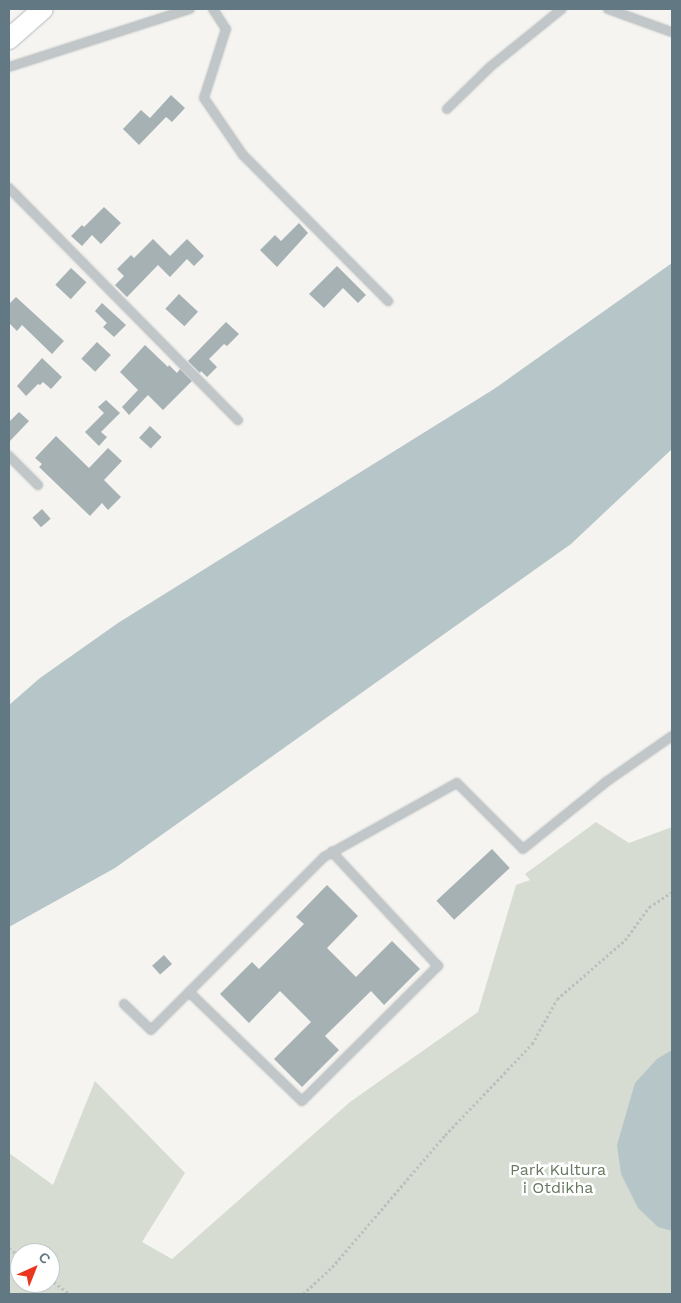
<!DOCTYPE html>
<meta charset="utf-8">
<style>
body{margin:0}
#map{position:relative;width:681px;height:1303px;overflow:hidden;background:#f5f4f0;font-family:"Work Sans",sans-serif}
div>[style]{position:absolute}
.green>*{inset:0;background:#d6dcd1}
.water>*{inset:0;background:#b6c5c7}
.building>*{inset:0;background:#a6b1b4;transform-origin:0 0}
.path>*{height:2.5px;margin-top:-1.25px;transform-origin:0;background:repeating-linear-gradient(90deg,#bdbfc1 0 2.5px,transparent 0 5px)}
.roads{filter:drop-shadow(0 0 1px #b3babd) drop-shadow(0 0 1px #b3babd)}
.service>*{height:8px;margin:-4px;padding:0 4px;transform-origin:4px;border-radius:4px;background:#c1c6c8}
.secondary>*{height:20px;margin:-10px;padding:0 10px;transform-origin:10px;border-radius:10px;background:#fff}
span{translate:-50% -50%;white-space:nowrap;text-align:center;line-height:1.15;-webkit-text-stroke:5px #fff;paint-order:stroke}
.park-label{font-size:16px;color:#697961}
.frame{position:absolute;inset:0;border:10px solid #627883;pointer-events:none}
.north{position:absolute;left:10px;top:1243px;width:50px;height:50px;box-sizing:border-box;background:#fff;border:1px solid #c0c9cd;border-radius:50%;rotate:44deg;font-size:14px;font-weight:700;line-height:20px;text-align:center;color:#627883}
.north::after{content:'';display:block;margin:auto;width:18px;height:22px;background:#e9361c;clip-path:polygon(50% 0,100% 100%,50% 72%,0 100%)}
</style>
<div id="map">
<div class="green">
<i style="clip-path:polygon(evenodd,596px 822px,629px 843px,672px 827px,672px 1294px,9px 1294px,9px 1153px,53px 1185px,95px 1081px,185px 1173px,142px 1242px,172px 1259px,350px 1102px,478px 1012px,516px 885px,530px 880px,525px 874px,596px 822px,20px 1253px,50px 1253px,50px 1283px,20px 1283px,20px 1253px)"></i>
</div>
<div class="water">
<i style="clip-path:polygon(672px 263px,672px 449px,571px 544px,115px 868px,9px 927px,9px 705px,40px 678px,118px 623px,494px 389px)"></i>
<i style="clip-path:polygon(672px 1050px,672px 1231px,658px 1227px,638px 1208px,621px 1174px,617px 1145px,635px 1083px,657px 1059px)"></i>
</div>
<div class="building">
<i style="clip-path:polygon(171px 95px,185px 108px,172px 122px,166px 117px,139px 145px,123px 129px,141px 110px,150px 118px)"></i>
<i style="clip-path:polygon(104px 207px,121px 223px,101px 244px,92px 235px,82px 246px,71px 236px,82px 225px,84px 227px)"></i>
<i style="clip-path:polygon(299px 223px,308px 233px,277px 267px,260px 250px,275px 235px,281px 241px)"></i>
<i style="clip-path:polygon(153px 239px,170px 256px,187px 239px,204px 256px,194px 266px,187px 259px,170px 277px,158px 265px,127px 297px,115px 285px,124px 276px,117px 269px,131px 255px,134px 258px)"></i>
<i style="clip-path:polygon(337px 266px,366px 295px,358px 303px,343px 288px,324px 308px,309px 294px)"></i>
<i style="left:71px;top:268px;width:21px;height:23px;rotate:43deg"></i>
<i style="left:179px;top:294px;width:26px;height:20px;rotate:43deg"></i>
<i style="clip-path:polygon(16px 297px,64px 341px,52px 354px,22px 325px,17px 331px,9px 323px,9px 304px)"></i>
<i style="clip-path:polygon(102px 303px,126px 325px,114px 337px,103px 327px,107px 323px,95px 311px)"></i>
<i style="clip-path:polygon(226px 322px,239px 334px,227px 346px,224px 344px,209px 359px,217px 367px,207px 377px,201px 371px,200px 373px,188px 361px)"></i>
<i style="left:97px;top:342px;width:19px;height:23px;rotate:43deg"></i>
<i style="clip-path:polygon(145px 345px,168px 367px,169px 365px,177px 373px,180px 369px,192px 381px,163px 410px,148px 395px,129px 415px,122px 407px,138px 390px,120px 372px)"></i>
<i style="clip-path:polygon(42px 358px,62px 377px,51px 389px,43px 382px,40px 385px,38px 384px,26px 396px,17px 386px)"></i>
<i style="clip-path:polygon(106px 400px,120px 413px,101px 432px,107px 437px,99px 446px,85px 432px,104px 413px,98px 407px)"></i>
<i style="clip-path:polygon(19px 412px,29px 421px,9px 442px,9px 422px)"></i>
<i style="left:150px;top:426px;width:16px;height:16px;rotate:43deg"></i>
<i style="clip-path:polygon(56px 436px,89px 468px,108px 448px,122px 461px,104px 480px,121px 497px,108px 510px,102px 503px,90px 516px,39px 467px,42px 464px,35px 458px)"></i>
<i style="left:42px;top:509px;width:13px;height:13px;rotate:48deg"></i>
<i style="left:492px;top:849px;width:26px;height:76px;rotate:47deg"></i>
<i style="clip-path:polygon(327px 885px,358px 916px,327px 948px,356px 977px,392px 941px,420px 969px,384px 1005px,371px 991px,325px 1036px,339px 1050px,302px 1087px,274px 1059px,311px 1022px,280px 991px,249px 1023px,220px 994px,252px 962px,259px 969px,304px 924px,296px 917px)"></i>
<i style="left:164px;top:955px;width:12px;height:16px;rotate:48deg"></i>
</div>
<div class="path">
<i style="left:9px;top:1248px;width:14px;rotate:36deg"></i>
<i style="left:50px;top:1279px;width:25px;rotate:37deg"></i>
<i style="left:303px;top:1294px;width:40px;rotate:-43deg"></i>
<i style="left:332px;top:1267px;width:174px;rotate:-49.4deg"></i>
<i style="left:445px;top:1135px;width:126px;rotate:-46.3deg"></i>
<i style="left:532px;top:1044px;width:51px;rotate:-60.9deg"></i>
<i style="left:557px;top:999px;width:90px;rotate:-40.9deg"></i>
<i style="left:625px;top:940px;width:41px;rotate:-54deg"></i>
<i style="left:649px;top:907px;width:27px;rotate:-33deg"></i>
</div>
<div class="roads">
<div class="service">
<i style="left:213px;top:9px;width:24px;rotate:57deg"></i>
<i style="left:226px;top:29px;width:72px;rotate:107.7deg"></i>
<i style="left:204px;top:98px;width:69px;rotate:55.6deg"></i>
<i style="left:243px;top:155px;width:206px;rotate:45.2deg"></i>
<i style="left:608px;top:9px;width:68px;rotate:19.8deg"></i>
<i style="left:9px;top:67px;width:190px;rotate:-17.8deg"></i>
<i style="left:447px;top:109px;width:60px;rotate:-44.3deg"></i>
<i style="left:490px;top:67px;width:92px;rotate:-38.9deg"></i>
<i style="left:9px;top:188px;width:326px;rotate:45.4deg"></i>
<i style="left:9px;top:456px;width:41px;rotate:45deg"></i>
<i style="left:189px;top:992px;width:157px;rotate:44deg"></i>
<i style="left:302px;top:1101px;width:192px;rotate:-44.8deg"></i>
<i style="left:438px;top:966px;width:156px;rotate:-132.9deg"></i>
<i style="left:124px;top:1004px;width:37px;rotate:44deg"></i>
<i style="left:151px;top:1030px;width:245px;rotate:-45deg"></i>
<i style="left:324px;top:857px;width:152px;rotate:-29.1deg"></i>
<i style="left:457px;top:783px;width:93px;rotate:45deg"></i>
<i style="left:523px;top:849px;width:107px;rotate:-38.9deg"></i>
<i style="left:606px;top:782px;width:80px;rotate:-34.9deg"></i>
</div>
<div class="secondary">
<i style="left:9px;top:39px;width:45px;rotate:-41.4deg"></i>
</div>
</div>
<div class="park-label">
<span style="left:558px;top:1179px">Park Kultura<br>i Otdikha</span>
</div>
<div class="frame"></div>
<div class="north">С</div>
</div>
